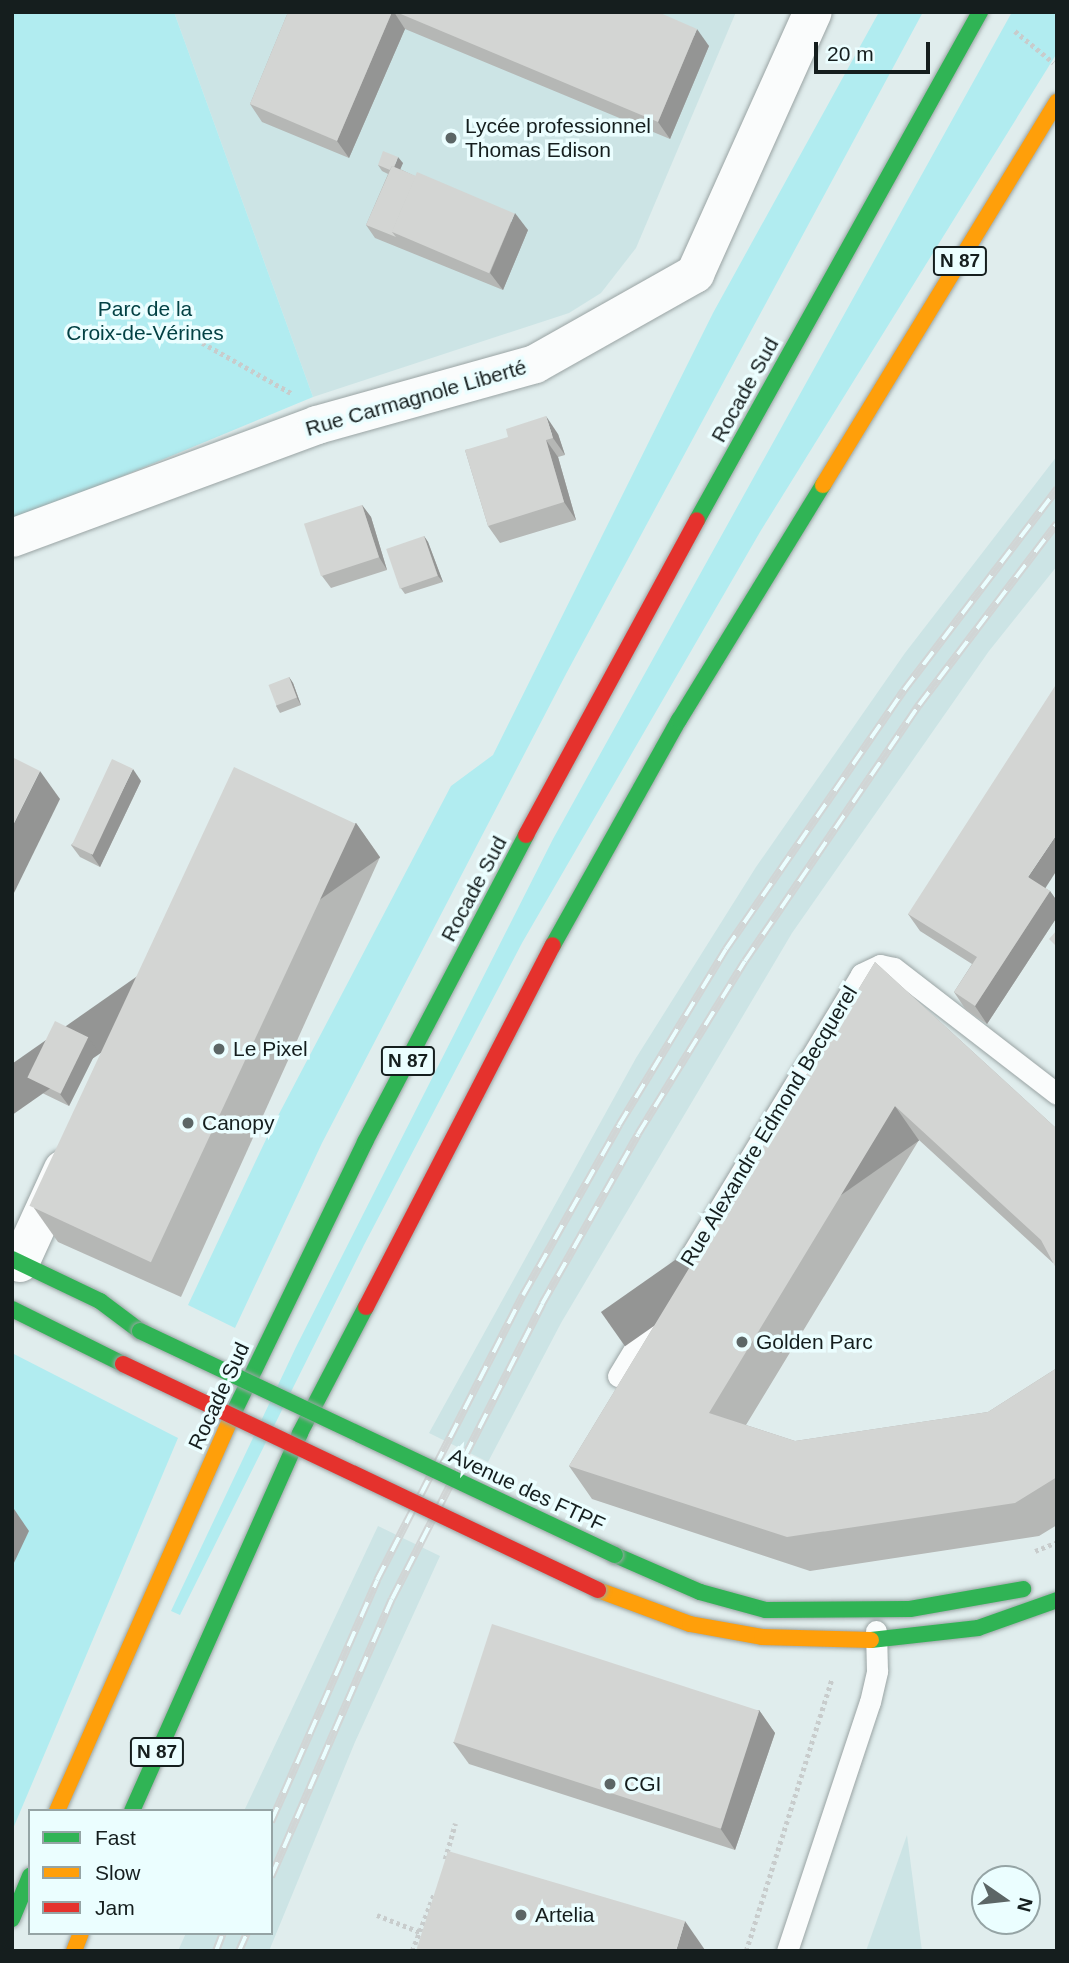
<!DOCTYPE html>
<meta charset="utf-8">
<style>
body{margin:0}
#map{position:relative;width:1069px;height:1963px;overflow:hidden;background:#e0eded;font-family:Arial,sans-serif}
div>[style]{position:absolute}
.built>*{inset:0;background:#cce4e5}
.green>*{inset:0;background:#b1ecf0}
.path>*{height:4.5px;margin-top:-2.25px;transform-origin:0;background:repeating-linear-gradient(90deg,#c8cccc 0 3.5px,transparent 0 7px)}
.roads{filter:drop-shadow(0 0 2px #9aa4a4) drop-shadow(0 0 2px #9aa4a4)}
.lane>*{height:21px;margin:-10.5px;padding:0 10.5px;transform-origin:10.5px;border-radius:10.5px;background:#fafcfc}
.street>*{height:38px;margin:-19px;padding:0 19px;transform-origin:19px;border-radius:19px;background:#fafcfc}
.fast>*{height:16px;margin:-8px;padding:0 8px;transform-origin:8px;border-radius:8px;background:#30b455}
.slow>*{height:16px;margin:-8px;padding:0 8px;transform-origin:8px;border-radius:8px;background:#ff9f0a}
.jam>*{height:16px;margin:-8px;padding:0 8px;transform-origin:8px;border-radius:8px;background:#e5322d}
.rail>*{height:8px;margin-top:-4px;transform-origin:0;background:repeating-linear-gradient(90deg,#ebfeff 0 16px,#d1d5d5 0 32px);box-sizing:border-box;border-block:2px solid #d1d5d5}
.bridges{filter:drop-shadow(0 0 2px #9aa4a4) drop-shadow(0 0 2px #9aa4a4)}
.fast-bridge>*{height:16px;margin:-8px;padding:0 8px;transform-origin:8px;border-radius:8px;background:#30b455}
.jam-bridge>*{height:16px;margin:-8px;padding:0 8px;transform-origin:8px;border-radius:8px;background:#e5322d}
.wall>*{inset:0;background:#b5b7b5}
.shaded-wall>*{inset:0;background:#949594;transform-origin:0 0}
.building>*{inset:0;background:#d3d5d3;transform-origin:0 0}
.dots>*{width:19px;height:19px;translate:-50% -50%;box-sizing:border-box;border:4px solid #ebfeff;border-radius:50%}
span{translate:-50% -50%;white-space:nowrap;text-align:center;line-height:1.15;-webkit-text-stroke:7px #ebfeff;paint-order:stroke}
.shield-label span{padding:2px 5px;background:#ebfeff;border:2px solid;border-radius:5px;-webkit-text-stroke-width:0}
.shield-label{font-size:19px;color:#151e1e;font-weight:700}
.poi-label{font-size:21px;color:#151e1e}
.left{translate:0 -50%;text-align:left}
.park-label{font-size:21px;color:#034144}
.street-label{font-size:21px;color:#151e1e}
.frame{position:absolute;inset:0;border:14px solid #151e1e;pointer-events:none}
.legend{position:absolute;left:28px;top:1809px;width:245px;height:126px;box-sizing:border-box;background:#ebfeff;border:2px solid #95a4a5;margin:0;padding:9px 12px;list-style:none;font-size:21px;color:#151e1e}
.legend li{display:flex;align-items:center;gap:14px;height:35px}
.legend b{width:35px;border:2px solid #95a4a5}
.north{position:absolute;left:971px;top:1865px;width:70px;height:70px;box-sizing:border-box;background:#ebfeff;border:2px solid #95a4a5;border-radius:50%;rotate:104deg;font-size:19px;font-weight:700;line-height:28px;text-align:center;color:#151e1e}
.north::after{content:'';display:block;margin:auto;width:24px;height:32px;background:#5c6666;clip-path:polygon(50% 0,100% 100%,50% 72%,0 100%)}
.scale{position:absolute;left:814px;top:42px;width:116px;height:32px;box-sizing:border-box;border:4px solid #151e1e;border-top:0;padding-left:9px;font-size:21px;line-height:24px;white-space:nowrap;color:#151e1e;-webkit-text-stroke:5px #ebfeff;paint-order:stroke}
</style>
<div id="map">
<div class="built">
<i style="clip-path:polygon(174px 12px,736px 12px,636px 248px,601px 293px,569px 313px,313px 397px)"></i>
<i style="clip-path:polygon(1057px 456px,1057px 566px,989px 651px,792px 933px,561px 1323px,488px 1462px,429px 1433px,636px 1058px,756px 867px,905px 653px)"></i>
<i style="clip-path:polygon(378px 1526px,440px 1556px,355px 1742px,269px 1951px,178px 1951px,186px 1933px,271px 1933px,271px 1811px,244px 1811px)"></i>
<i style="clip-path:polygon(907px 1835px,922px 1951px,866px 1951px)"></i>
</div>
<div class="green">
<i style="clip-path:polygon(12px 12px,174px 12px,313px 397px,12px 522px)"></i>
<i style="clip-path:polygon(879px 12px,923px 12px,566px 674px,322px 1143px,235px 1328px,188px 1305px,269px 1133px,451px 786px,493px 755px,713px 313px)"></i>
<i style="clip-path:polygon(1012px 12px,1057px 12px,1057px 53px,760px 532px,522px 943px,364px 1245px,180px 1615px,171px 1611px,296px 1347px,553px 839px)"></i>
<i style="clip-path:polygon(12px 1353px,178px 1438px,12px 1831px)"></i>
</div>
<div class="path">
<i style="left:1015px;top:31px;width:50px;rotate:39.4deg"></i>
<i style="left:159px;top:329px;width:19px"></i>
<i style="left:178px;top:329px;width:130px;rotate:29.5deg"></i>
<i style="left:1035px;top:1551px;width:24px;rotate:-22deg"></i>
<i style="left:445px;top:1859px;width:37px;rotate:-74deg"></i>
<i style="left:377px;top:1915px;width:46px;rotate:21.6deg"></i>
<i style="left:412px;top:1951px;width:61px;rotate:-68.9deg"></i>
<i style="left:746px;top:1951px;width:285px;rotate:-72.5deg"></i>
</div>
<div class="roads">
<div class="lane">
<i style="left:618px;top:1376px;width:470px;rotate:-58.8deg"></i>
<i style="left:861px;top:974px;width:21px;rotate:-25deg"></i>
<i style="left:880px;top:965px;width:14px;rotate:12deg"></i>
<i style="left:894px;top:968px;width:206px;rotate:37.7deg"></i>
<i style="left:787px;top:1951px;width:262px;rotate:-71.6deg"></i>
<i style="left:870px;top:1702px;width:32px;rotate:-77deg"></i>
<i style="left:877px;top:1671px;width:40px;rotate:-91.4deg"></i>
</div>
<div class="street">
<i style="left:12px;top:538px;width:325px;rotate:-20.3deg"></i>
<i style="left:317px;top:425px;width:226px;rotate:-15.6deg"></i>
<i style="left:535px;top:364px;width:184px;rotate:-29.4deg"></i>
<i style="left:695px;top:274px;width:287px;rotate:-65.8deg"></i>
<i style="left:20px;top:1263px;width:103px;rotate:-65.4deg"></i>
</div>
<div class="fast">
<i style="left:697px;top:520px;width:582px;rotate:-60.88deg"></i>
<i style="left:553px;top:945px;width:258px;rotate:-60.8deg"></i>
<i style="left:679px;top:720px;width:276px;rotate:-58.5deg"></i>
<i style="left:12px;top:1259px;width:98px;rotate:25.5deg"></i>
<i style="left:100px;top:1301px;width:50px;rotate:36.9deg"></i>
<i style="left:12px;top:1309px;width:124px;rotate:26.4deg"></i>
<i style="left:232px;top:1416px;width:305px;rotate:-64.1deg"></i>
<i style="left:365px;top:1142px;width:347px;rotate:-62.3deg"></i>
<i style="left:615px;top:1555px;width:93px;rotate:23.5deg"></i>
<i style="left:700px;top:1592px;width:68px;rotate:15.3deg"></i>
<i style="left:766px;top:1610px;width:144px;rotate:-0.4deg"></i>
<i style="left:910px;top:1609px;width:115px;rotate:-10deg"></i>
<i style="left:871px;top:1640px;width:108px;rotate:-6.4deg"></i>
<i style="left:978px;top:1628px;width:84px;rotate:-19.5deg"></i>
<i style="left:132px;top:1811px;width:414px;rotate:-66deg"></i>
<i style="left:300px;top:1433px;width:142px;rotate:-62.4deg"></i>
<i style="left:12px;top:1919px;width:47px;rotate:-67.3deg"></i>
</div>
<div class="slow">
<i style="left:823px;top:485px;width:449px;rotate:-58.6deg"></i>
<i style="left:598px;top:1590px;width:98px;rotate:20.3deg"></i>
<i style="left:690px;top:1624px;width:73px;rotate:10.2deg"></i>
<i style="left:762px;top:1637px;width:109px;rotate:1.6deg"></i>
<i style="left:57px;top:1811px;width:432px;rotate:-66.1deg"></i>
<i style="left:74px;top:1951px;width:19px;rotate:-69deg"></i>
</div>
<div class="jam">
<i style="left:526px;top:835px;width:358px;rotate:-61.5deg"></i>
<i style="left:366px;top:1307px;width:407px;rotate:-62.7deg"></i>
</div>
</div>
<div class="rail">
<i style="left:271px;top:1822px;width:264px;rotate:-66.3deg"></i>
<i style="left:377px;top:1580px;width:320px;rotate:-62.9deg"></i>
<i style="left:523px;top:1295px;width:195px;rotate:-60.5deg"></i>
<i style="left:619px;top:1125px;width:206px;rotate:-58.7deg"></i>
<i style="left:726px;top:949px;width:314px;rotate:-55.5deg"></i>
<i style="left:904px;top:690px;width:253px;rotate:-52.7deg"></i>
<i style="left:271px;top:1877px;width:303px;rotate:-66.5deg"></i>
<i style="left:392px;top:1599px;width:331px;rotate:-63deg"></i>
<i style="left:542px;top:1304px;width:195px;rotate:-60.5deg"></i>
<i style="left:638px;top:1134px;width:203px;rotate:-58.3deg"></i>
<i style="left:745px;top:961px;width:310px;rotate:-55.8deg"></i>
<i style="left:919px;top:705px;width:228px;rotate:-52.8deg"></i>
<i style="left:216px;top:1951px;width:19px;rotate:-69deg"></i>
<i style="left:239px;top:1951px;width:20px;rotate:-66deg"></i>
</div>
<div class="bridges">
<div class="fast-bridge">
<i style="left:140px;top:1331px;width:525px;rotate:25.25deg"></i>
</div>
<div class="jam-bridge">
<i style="left:123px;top:1364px;width:526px;rotate:25.44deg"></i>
</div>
</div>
<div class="wall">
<i style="clip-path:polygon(288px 12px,658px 12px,709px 46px,670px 139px,405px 29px,349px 158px,262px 122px,250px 104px)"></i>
<i style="clip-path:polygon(403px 163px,400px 169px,528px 230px,503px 290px,375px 238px,366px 225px,388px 174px,382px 171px,378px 165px)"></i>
<i style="clip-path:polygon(558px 434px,565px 455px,558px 457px,576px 520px,500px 543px,488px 526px,465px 450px)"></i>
<i style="clip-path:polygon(362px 505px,371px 517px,387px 570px,331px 588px,322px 576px)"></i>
<i style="clip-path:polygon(424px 536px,428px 542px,443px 582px,405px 594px,400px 587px)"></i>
<i style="clip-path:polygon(289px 677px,293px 683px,301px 705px,280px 713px,276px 706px)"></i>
<i style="clip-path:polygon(141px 781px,100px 867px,80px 857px,71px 845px)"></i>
<i style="clip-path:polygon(356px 823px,380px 857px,181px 1297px,58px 1242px,34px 1208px)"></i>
<i style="clip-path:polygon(1045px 888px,1050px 891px,1057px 901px,1057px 917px,987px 1024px,966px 1010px,954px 992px,972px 964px,920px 931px,908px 914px)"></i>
<i style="clip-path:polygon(875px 962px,1057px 1129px,1053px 1263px,919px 1140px,746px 1425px,795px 1441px,988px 1412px,1057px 1368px,1057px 1525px,1039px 1536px,810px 1571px,592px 1499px,569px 1466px)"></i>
<i style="clip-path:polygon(97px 1050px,69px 1106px,36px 1090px,27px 1077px)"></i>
<i style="clip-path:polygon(759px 1710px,775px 1733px,735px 1850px,469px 1764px,453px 1742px)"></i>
</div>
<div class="shaded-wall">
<i style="clip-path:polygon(392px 12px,394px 12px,405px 29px,349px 158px,337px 141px)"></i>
<i style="clip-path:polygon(697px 29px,709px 46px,670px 139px,658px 122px)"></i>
<i style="clip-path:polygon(398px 157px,403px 163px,397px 177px,393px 171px)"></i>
<i style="clip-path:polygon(515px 213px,528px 230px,503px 290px,490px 273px)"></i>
<i style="clip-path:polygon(546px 416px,558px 434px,565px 455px,553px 438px)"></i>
<i style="clip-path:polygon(546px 440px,558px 457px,576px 520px,564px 502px)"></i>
<i style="clip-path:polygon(362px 505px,371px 517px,387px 570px,379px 557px)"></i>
<i style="clip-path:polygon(424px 536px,428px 542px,443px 582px,438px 576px)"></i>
<i style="clip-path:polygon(289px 677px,293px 683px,301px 705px,297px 698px)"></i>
<i style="clip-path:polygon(133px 769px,141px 781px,100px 867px,91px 854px)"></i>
<i style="clip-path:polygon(40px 771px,60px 799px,12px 897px,12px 827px)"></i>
<i style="left:356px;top:823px;width:42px;height:484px;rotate:55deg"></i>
<i style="clip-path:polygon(1057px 834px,1057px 870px,1041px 895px,1028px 877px)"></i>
<i style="clip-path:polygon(1050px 891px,1057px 901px,1057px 917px,987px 1024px,975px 1006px)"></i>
<i style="clip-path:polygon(88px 1037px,97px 1050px,69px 1106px,60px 1094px)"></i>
<i style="left:895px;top:1106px;width:42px;height:359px;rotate:55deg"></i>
<i style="clip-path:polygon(14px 1509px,29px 1531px,12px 1567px,12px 1512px)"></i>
<i style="clip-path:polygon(759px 1710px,775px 1733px,735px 1850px,720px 1828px)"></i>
<i style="clip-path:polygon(685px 1921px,705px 1950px,705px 1951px,676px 1951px)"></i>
</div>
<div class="building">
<i style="clip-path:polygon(288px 12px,392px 12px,337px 141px,250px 104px)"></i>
<i style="clip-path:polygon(396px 12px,658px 12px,697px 29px,658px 122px)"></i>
<i style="clip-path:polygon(383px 151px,398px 157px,394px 167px,392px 166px,390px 170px,378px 165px)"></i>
<i style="clip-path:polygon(392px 166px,416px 176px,392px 232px,396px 237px,366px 225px)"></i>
<i style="left:417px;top:172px;width:106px;height:65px;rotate:23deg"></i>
<i style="clip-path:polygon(546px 416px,553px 438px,546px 440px,564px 502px,488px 526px,465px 450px,508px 437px,506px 429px)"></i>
<i style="left:362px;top:505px;width:55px;height:61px;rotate:72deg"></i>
<i style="left:424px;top:536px;width:42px;height:40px;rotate:71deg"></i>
<i style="left:289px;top:677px;width:22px;height:22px;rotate:69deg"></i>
<i style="clip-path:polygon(1057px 683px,1057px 834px,1028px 877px,1050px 891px,975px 1006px,954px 992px,977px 957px,908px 914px)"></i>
<i style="clip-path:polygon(12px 757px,40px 771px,12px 827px)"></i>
<i style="left:112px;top:759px;width:23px;height:95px;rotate:25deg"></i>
<i style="left:234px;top:767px;width:134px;height:484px;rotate:25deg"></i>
<i style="clip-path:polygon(1057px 930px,1057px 947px,1049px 939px)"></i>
<i style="clip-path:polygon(875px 962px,1057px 1129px,1057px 1270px,1041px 1240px,895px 1106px,709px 1413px,795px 1441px,988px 1412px,1057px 1368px,1057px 1477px,1015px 1503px,787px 1537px,569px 1466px)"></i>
<i style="left:55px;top:1021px;width:37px;height:63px;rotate:26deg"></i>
<i style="left:492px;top:1624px;width:281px;height:124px;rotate:18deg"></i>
<i style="clip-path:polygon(448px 1851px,685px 1921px,676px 1951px,416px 1951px)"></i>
</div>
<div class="dots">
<i style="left:451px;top:138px;background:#5c6666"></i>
<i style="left:219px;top:1049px;background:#5c6666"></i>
<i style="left:188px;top:1123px;background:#5c6666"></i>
<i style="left:742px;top:1342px;background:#5c6666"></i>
<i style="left:610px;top:1784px;background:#5c6666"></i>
<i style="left:521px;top:1915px;background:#5c6666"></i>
</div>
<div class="shield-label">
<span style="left:960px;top:261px">N 87</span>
<span style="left:408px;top:1061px">N 87</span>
<span style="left:157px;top:1752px">N 87</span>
</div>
<div class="poi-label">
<span class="left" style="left:465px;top:138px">Lycée professionnel<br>Thomas Edison</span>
<span class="left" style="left:233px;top:1049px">Le Pixel</span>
<span class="left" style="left:202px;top:1123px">Canopy</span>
<span class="left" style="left:756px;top:1342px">Golden Parc</span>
<span class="left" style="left:624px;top:1784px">CGI</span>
<span class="left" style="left:535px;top:1915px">Artelia</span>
</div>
<div class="park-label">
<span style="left:145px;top:321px">Parc de la<br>Croix-de-Vérines</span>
</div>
<div class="street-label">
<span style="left:745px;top:390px;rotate:-61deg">Rocade Sud</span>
<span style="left:416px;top:398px;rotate:-16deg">Rue Carmagnole Liberté</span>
<span style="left:474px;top:889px;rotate:-62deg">Rocade Sud</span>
<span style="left:769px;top:1126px;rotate:-59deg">Rue Alexandre Edmond Becquerel</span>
<span style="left:219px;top:1396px;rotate:-65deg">Rocade Sud</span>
<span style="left:527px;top:1490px;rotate:25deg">Avenue des FTPF</span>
</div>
<div class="frame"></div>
<ul class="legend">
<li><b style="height:9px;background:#30b455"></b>Fast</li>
<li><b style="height:9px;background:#ff9f0a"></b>Slow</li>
<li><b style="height:9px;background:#e5322d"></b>Jam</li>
</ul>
<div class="north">N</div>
<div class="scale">20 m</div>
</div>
